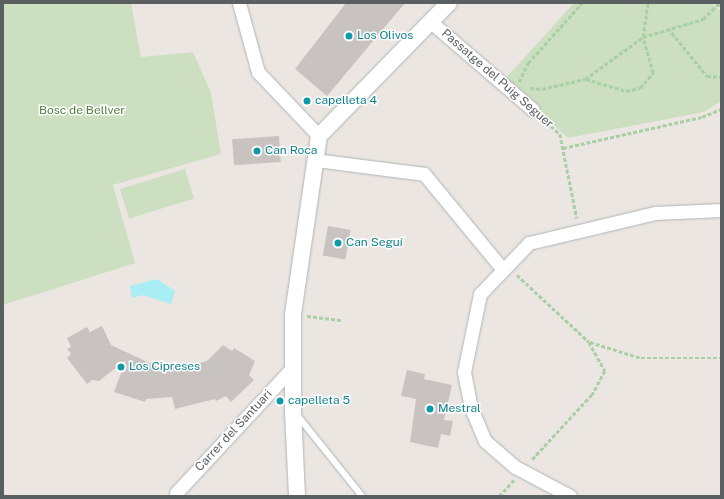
<!DOCTYPE html>
<meta charset="utf-8">
<style>
body{margin:0}
#map{position:relative;width:724px;height:499px;overflow:hidden;background:#ebe6e2;font-family:"Public Sans",sans-serif}
div>[style]{position:absolute}
.green>*{inset:0;background:#cce0c1;transform-origin:0 0}
.water>*{inset:0;background:#a8eef4}
.building>*{inset:0;background:#c8c3c0;transform-origin:0 0}
.path>*{height:2.5px;margin-top:-1.25px;transform-origin:0;background:repeating-linear-gradient(90deg,#a9d0a5 0 4px,transparent 0 6px)}
.roads{filter:drop-shadow(0 0 1px #afb4b6) drop-shadow(0 0 1px #afb4b6)}
.service>*{height:6px;margin:-3px;padding:0 3px;transform-origin:3px;border-radius:3px;background:#fff}
.minor>*{height:13px;margin:-6.5px;padding:0 6.5px;transform-origin:6.5px;border-radius:6.5px;background:#fff}
.tertiary>*{height:16px;margin:-8px;padding:0 8px;transform-origin:8px;border-radius:8px;background:#fff}
.dots>*{width:11px;height:11px;translate:-50% -50%;box-sizing:border-box;border:2px solid #fff;border-radius:50%}
span{translate:-50% -50%;white-space:nowrap;text-align:center;line-height:1.15;-webkit-text-stroke:3px #fff;paint-order:stroke}
.culture-label{font-size:12px;color:#0d838f}
.left{translate:0 -50%;text-align:left}
.street-label{font-size:12px;color:#5a5f61}
.park-label{font-size:12px;color:#517c3d}
.frame{position:absolute;inset:0;border:4px solid #5a5f61;pointer-events:none}
</style>
<div id="map">
<div class="green">
<i style="clip-path:polygon(3px 3px,131px 3px,141px 57px,193px 52px,211px 93px,221px 154px,113px 185px,135px 263px,3px 305px)"></i>
<i style="clip-path:polygon(574px 3px,711px 3px,721px 11px,721px 101px,704px 112px,568px 138px,504px 80px)"></i>
<i style="left:185px;top:169px;width:31px;height:68px;rotate:73deg"></i>
</div>
<div class="water">
<i style="clip-path:polygon(157px 279px,175px 291px,171px 304px,143px 295px,132px 298px,130px 286px)"></i>
</div>
<div class="building">
<i style="clip-path:polygon(346px 3px,405px 3px,327px 96px,295px 69px)"></i>
<i style="left:279px;top:136px;width:26px;height:47px;rotate:86deg"></i>
<i style="left:328px;top:226px;width:23px;height:30px;rotate:10deg"></i>
<i style="clip-path:polygon(102px 326px,111px 345px,158px 367px,177px 368px,193px 365px,207px 361px,223px 345px,232px 351px,234px 348px,255px 361px,249px 375px,254px 380px,231px 402px,226px 396px,216px 401px,215px 399px,175px 409px,172px 397px,146px 399px,145px 402px,114px 392px,126px 360px,99px 381px,92px 380px,87px 384px,67px 358px,71px 354px,67px 349px,71px 347px,67px 338px,87px 327px,90px 332px)"></i>
<i style="clip-path:polygon(407px 370px,425px 374px,424px 379px,452px 385px,444px 420px,453px 421px,450px 436px,441px 434px,438px 448px,410px 442px,416px 399px,401px 396px)"></i>
</div>
<div class="path">
<i style="left:717px;top:3px;width:5px;rotate:37deg"></i>
<i style="left:668px;top:28px;width:62px;rotate:50.9deg"></i>
<i style="left:707px;top:76px;width:14px;rotate:4deg"></i>
<i style="left:586px;top:79px;width:42px;rotate:16.7deg"></i>
<i style="left:626px;top:91px;width:14px;rotate:-12deg"></i>
<i style="left:640px;top:88px;width:20px;rotate:-49deg"></i>
<i style="left:653px;top:73px;width:37px;rotate:-106deg"></i>
<i style="left:643px;top:37px;width:34px;rotate:-82deg"></i>
<i style="left:519px;top:82px;width:21px;rotate:-65deg"></i>
<i style="left:528px;top:63px;width:81px;rotate:-48deg"></i>
<i style="left:530px;top:88px;width:12px;rotate:5deg"></i>
<i style="left:542px;top:89px;width:44px;rotate:-13.1deg"></i>
<i style="left:585px;top:79px;width:72px;rotate:-35.9deg"></i>
<i style="left:643px;top:37px;width:63px;rotate:-16.7deg"></i>
<i style="left:703px;top:19px;width:23px;rotate:-45deg"></i>
<i style="left:542px;top:118px;width:24px;rotate:42deg"></i>
<i style="left:560px;top:134px;width:86px;rotate:78.6deg"></i>
<i style="left:563px;top:148px;width:142px;rotate:-12.6deg"></i>
<i style="left:702px;top:117px;width:21px;rotate:-23deg"></i>
<i style="left:517px;top:275px;width:98px;rotate:42.9deg"></i>
<i style="left:589px;top:342px;width:33px;rotate:61deg"></i>
<i style="left:605px;top:371px;width:27px;rotate:118deg"></i>
<i style="left:592px;top:395px;width:90px;rotate:132.7deg"></i>
<i style="left:307px;top:316px;width:35px;rotate:7deg"></i>
<i style="left:590px;top:342px;width:53px;rotate:17.4deg"></i>
<i style="left:641px;top:358px;width:80px"></i>
<i style="left:499px;top:496px;width:22px;rotate:-47deg"></i>
</div>
<div class="roads">
<div class="service">
<i style="left:297px;top:415px;width:104px;rotate:51.3deg"></i>
</div>
<div class="minor">
<i style="left:239px;top:3px;width:72px;rotate:74.6deg"></i>
<i style="left:258px;top:72px;width:88px;rotate:46.4deg"></i>
<i style="left:432px;top:23px;width:133px;rotate:40.7deg"></i>
<i style="left:315px;top:160px;width:110px;rotate:7.3deg"></i>
<i style="left:424px;top:174px;width:124px;rotate:50.5deg"></i>
<i style="left:176px;top:493px;width:171px;rotate:-47.1deg"></i>
<i style="left:570px;top:496px;width:62px;rotate:-152.2deg"></i>
<i style="left:515px;top:467px;width:40px;rotate:-139deg"></i>
<i style="left:485px;top:441px;width:36px;rotate:-113deg"></i>
<i style="left:471px;top:408px;width:37px;rotate:-101deg"></i>
<i style="left:464px;top:372px;width:80px;rotate:-78.4deg"></i>
<i style="left:480px;top:294px;width:71px;rotate:-46.1deg"></i>
<i style="left:529px;top:243px;width:130px;rotate:-13.4deg"></i>
<i style="left:655px;top:213px;width:66px;rotate:-2.6deg"></i>
</div>
<div class="tertiary">
<i style="left:297px;top:496px;width:86px;rotate:-92.7deg"></i>
<i style="left:293px;top:410px;width:96px;rotate:-90deg"></i>
<i style="left:293px;top:314px;width:180px;rotate:-81.7deg"></i>
<i style="left:319px;top:136px;width:186px;rotate:-45.7deg"></i>
</div>
</div>
<div class="dots">
<i style="left:349px;top:36px;background:#0f9aa8"></i>
<i style="left:307px;top:101px;background:#0f9aa8"></i>
<i style="left:257px;top:151px;background:#0f9aa8"></i>
<i style="left:338px;top:243px;background:#0f9aa8"></i>
<i style="left:121px;top:367px;background:#0f9aa8"></i>
<i style="left:280px;top:401px;background:#0f9aa8"></i>
<i style="left:430px;top:409px;background:#0f9aa8"></i>
</div>
<div class="culture-label">
<span class="left" style="left:357px;top:36px">Los Olivos</span>
<span class="left" style="left:315px;top:101px">capelleta 4</span>
<span class="left" style="left:265px;top:151px">Can Roca</span>
<span class="left" style="left:346px;top:243px">Can Seguí</span>
<span class="left" style="left:129px;top:367px">Los Cipreses</span>
<span class="left" style="left:288px;top:401px">capelleta 5</span>
<span class="left" style="left:438px;top:409px">Mestral</span>
</div>
<div class="street-label">
<span style="left:497px;top:79px;rotate:41deg">Passatge del Puig Seguer</span>
<span style="left:234px;top:431px;rotate:-47deg">Carrer del Santuari</span>
</div>
<div class="park-label">
<span style="left:82px;top:111px">Bosc de Bellver</span>
</div>
<div class="frame"></div>
</div>
